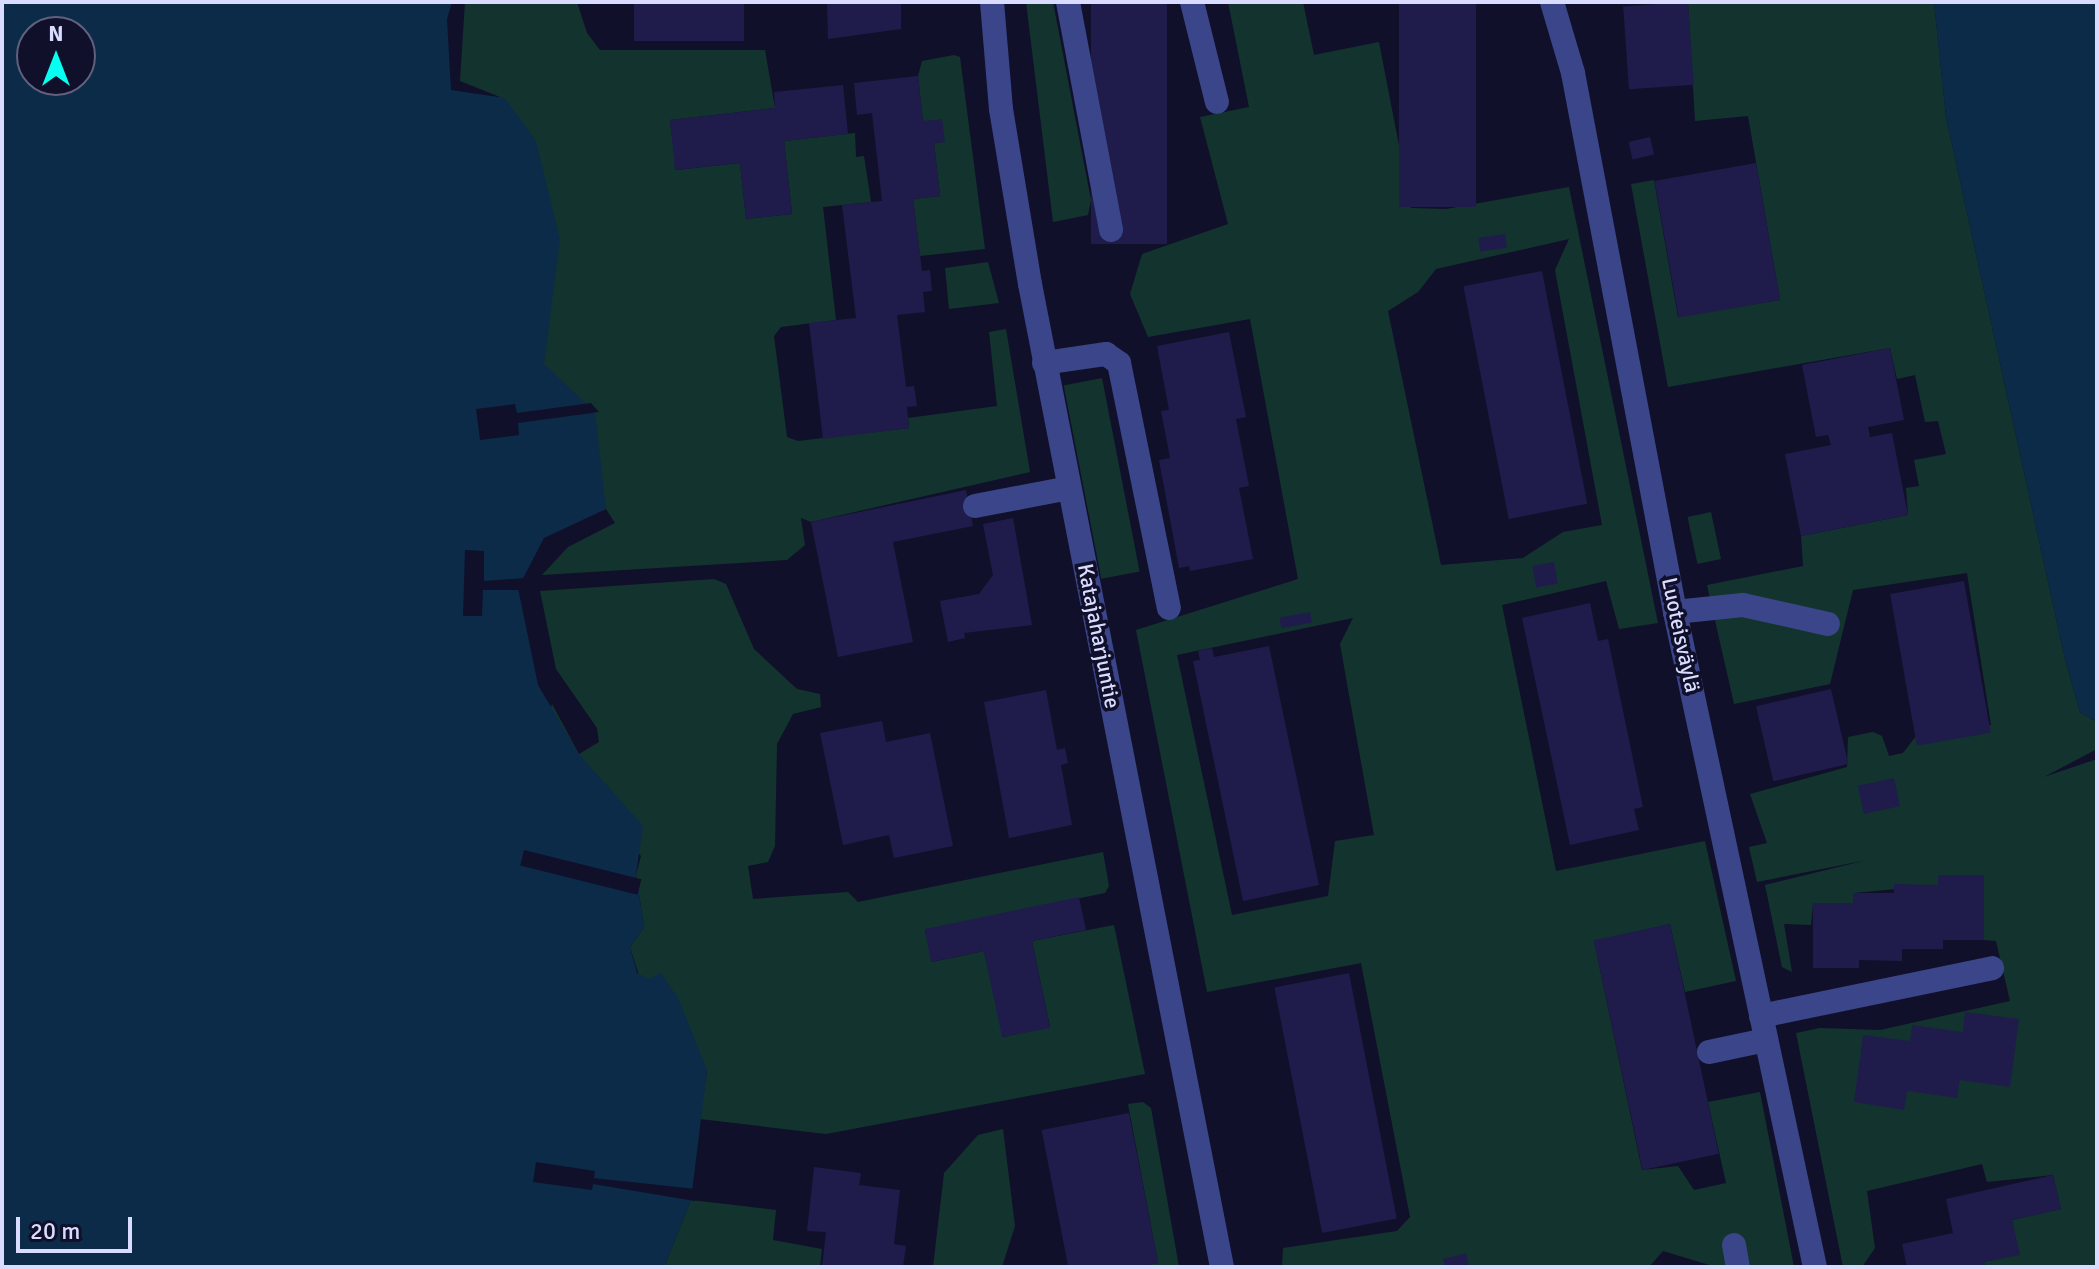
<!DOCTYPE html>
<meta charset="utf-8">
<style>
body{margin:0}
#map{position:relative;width:2099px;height:1269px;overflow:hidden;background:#11102a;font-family:Signika,sans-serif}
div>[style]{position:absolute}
.green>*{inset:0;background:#13342e;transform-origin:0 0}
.water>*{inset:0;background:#0b2b48}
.pier>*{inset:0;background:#11102a;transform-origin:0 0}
.building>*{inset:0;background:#1f1c4b;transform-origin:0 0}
.minor>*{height:24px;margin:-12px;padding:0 12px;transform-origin:12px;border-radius:12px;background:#3b4589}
span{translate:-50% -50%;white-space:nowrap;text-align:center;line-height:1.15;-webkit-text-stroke:7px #11102a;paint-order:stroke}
.street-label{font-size:22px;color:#d9dbff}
.frame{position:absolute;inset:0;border:4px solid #d9dbff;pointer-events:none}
.north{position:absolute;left:16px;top:16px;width:80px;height:80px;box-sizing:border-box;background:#11102a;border:2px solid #61617f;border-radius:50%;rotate:0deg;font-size:22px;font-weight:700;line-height:32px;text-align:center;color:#d9dbff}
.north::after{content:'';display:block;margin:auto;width:28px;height:36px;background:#05fff1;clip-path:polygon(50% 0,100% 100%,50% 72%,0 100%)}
.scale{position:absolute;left:16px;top:1217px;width:116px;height:36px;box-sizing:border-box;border:4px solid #d9dbff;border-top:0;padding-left:10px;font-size:24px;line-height:28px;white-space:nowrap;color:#d9dbff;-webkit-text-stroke:6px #11102a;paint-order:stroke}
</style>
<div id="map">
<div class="green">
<i style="clip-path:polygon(465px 2px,577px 2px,587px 33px,600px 50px,765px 50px,775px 108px,670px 120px,676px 170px,740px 163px,746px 219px,792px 214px,784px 141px,855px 133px,856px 157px,864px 156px,871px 202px,823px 207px,836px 320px,781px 327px,774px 336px,787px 437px,798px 441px,909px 428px,908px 418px,997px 406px,989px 332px,1006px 329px,1030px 472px,811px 522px,801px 518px,805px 545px,787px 560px,542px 575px,568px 547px,615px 523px,606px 509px,571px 523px,426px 124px,500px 97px,460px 81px)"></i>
<i style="clip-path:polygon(1026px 2px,1053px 2px,1091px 200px,1088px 215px,1053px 222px)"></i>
<i style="clip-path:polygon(evenodd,1228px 2px,1303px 2px,1314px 55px,1379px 42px,1411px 208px,1446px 209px,1569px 187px,1658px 623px,1619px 629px,1606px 581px,1502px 605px,1556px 871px,1705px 841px,1736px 981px,1685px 992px,1670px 924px,1594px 941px,1642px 1170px,1678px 1166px,1694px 1190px,1726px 1183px,1708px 1102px,1760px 1092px,1794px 1267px,1716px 1267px,1663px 1251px,1649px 1267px,1282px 1267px,1283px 1248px,1397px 1231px,1410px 1217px,1361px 963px,1207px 992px,1136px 630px,1298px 579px,1250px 319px,1148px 337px,1130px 294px,1142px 254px,1228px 224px,1200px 117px,1249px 107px,1228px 2px,1569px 239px,1555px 270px,1602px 525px,1563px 532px,1523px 558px,1441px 565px,1388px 311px,1418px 292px,1436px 269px,1569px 239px,1228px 2px,1353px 618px,1340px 644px,1374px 835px,1335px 841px,1328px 896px,1232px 915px,1177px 655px,1353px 618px)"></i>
<i style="clip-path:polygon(1688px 2px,1934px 2px,1946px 117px,2065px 659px,2080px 712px,2097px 722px,2097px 749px,2044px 777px,2097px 759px,2097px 1267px,1985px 1267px,1984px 1262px,2019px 1254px,2012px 1220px,2061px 1209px,2053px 1175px,1987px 1182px,1982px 1164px,1867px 1191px,1875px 1248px,1862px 1267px,1843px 1267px,1796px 1033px,1820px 1028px,1880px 1030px,2010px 1001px,1996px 941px,1984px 940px,1983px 875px,1938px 875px,1938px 885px,1854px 893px,1853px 903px,1813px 903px,1811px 925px,1784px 924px,1792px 972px,1782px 967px,1765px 885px,1867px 860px,1757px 882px,1749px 847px,1767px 843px,1750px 794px,1847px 767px,1848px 737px,1873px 732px,1882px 736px,1889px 756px,1903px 753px,1923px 727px,1991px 725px,1967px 573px,1853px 590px,1830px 684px,1734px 704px,1707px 585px,1803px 566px,1801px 536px,1908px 515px,1906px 488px,1919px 486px,1914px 460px,1946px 454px,1938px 421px,1925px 422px,1915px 375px,1897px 379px,1890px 348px,1668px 387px,1631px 184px,1654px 180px,1678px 317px,1780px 300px,1748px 116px,1695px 121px)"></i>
<i style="clip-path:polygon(954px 55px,960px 57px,985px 249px,920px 256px,913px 199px,940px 196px,934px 143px,944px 142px,923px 121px,918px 76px,922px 61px)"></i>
<i style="clip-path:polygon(988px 262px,999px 303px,949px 309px,945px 268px)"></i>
<i style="left:1102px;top:378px;width:197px;height:39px;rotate:79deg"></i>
<i style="left:1711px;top:512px;width:48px;height:24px;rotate:78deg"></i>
<i style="clip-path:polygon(714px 579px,726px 584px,754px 649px,797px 689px,820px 694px,821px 707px,793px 714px,777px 744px,775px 846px,768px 862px,748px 866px,753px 899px,848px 892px,858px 902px,1103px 852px,1109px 886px,1105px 893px,925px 930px,932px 962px,984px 951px,1003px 1037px,1050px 1027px,1032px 941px,1114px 925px,1145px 1074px,826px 1134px,700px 1119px,707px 1070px,649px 979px,640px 979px,630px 947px,644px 927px,636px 875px,641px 856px,544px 731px,552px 704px,579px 754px,599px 742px,597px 728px,556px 669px,540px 591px)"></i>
<i style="clip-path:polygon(1143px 1102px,1151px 1108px,1179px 1267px,1137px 1267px,1158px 1263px,1128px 1104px)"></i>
<i style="clip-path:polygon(1003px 1129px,1015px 1226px,1002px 1267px,933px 1267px,944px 1173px,978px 1135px)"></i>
<i style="clip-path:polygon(691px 1200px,776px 1210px,773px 1240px,822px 1249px,820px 1267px,664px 1267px)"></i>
</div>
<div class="water">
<i style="clip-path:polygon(evenodd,2px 2px,452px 2px,447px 19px,451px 90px,505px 98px,536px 141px,560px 239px,544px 364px,595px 412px,606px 509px,544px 538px,518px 588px,538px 685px,579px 754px,643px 826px,636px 875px,644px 927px,630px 947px,637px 973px,649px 979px,661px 973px,678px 998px,707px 1070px,691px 1200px,664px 1267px,2px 1267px,2px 2px,32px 32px,80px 32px,80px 80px,32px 80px,32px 32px)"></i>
<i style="clip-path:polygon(1934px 2px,2097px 2px,2097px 722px,2080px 712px,2065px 659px,1946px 117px)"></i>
</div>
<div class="pier">
<i style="clip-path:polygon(591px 403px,599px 412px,518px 423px,519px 435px,480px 440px,476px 409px,515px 404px,517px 413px)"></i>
<i style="clip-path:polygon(465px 550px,484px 551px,484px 581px,525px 578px,522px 590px,483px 590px,482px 616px,463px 616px)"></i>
<i style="left:524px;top:850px;width:121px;height:16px;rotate:14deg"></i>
<i style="clip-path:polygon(536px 1162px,595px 1171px,594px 1178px,696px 1189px,695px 1201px,593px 1184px,592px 1190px,533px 1182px)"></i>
</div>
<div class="building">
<i style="left:634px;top:2px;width:110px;height:39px"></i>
<i style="clip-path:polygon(827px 2px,901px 2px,901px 29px,828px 39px)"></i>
<i style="left:1091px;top:2px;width:76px;height:242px"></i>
<i style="left:1399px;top:2px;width:77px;height:205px"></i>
<i style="left:1688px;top:2px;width:83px;height:65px;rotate:86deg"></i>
<i style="clip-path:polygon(918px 76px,923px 121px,942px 119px,945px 142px,934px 143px,940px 196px,913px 199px,922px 271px,930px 270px,932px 291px,923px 292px,925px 312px,897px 315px,906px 387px,914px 386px,917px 406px,907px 407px,909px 428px,823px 439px,809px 323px,856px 318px,842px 205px,882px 201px,872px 113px,857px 115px,854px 83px)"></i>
<i style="clip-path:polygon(843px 85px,848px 134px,784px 141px,792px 214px,746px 219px,740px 163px,675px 170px,670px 120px,775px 108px,774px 92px)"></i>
<i style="left:1650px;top:137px;width:18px;height:22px;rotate:77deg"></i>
<i style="left:1756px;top:163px;width:139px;height:103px;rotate:80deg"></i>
<i style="left:1505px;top:234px;width:14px;height:27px;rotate:82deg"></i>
<i style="left:1542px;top:271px;width:237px;height:80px;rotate:79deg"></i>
<i style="clip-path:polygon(1229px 332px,1246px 417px,1236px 419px,1249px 486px,1239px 488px,1253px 559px,1190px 571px,1189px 566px,1179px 568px,1159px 460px,1170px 458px,1161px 411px,1169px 410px,1157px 346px)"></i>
<i style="clip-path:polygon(1890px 348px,1904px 420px,1868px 427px,1870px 437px,1892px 433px,1908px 515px,1801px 536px,1785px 454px,1831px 445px,1828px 435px,1816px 437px,1802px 365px)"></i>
<i style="clip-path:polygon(966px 490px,973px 526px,893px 542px,913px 642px,838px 657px,811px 522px)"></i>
<i style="clip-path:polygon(1013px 518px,1032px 625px,964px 633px,965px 638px,948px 642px,940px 601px,979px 594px,993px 575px,983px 524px)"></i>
<i style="left:1554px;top:562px;width:22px;height:22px;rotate:80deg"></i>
<i style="left:1964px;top:581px;width:154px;height:75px;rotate:80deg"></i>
<i style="clip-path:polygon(1590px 603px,1598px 641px,1608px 639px,1643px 807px,1634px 809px,1639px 830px,1570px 845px,1522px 618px)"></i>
<i style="left:1310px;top:612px;width:11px;height:31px;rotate:80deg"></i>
<i style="clip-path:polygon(1269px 646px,1319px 885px,1243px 901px,1193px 661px,1200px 660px,1198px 651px,1212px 648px,1214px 657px)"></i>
<i style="left:1831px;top:689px;width:77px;height:77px;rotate:77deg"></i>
<i style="clip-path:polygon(1046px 690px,1057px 750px,1065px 748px,1068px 763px,1061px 765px,1072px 825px,1009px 838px,984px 702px)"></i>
<i style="clip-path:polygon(882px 721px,886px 742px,930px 733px,953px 846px,894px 858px,889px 835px,843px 845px,820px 733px)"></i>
<i style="left:1894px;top:778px;width:29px;height:37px;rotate:78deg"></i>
<i style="clip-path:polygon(1938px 875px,1984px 875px,1984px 940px,1943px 940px,1943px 949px,1902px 949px,1902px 961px,1859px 960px,1859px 968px,1813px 968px,1813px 903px,1853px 903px,1853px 893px,1894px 893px,1894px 884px,1938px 885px)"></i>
<i style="clip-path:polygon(1079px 897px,1086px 930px,1032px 941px,1050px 1028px,1002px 1037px,984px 951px,931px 962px,925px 929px)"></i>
<i style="left:1670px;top:924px;width:235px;height:78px;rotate:78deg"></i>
<i style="left:1349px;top:973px;width:250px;height:76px;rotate:79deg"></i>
<i style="clip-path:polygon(1965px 1012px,2019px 1019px,2010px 1087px,1960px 1080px,1957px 1098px,1907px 1091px,1904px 1110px,1854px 1102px,1863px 1035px,1910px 1041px,1912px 1025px,1963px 1032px)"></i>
<i style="left:1129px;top:1113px;width:153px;height:89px;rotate:79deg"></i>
<i style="clip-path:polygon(814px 1167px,861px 1173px,859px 1185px,900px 1190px,894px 1244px,906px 1246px,903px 1267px,822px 1267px,826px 1232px,807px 1231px)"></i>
<i style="clip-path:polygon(2053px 1175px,2061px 1209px,2012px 1220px,2020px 1255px,1984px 1262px,1985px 1267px,1907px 1267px,1902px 1244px,1953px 1233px,1946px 1199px)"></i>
<i style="clip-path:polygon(1466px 1253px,1469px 1266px,1445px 1267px,1443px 1259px)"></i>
</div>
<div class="minor">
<i style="left:992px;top:2px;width:107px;rotate:85.2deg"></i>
<i style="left:1001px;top:109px;width:177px;rotate:80.6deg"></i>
<i style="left:1030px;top:284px;width:1002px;rotate:78.95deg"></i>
<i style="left:1068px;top:2px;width:232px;rotate:79.3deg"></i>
<i style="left:1192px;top:2px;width:103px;rotate:76deg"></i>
<i style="left:1552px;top:2px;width:74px;rotate:73.5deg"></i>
<i style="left:1573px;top:73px;width:549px;rotate:79.28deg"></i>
<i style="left:1675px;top:612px;width:670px;rotate:77.94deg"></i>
<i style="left:1044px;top:363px;width:63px;rotate:-8.3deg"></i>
<i style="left:1106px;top:354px;width:16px;rotate:35deg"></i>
<i style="left:1119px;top:363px;width:250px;rotate:78.5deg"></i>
<i style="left:975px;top:506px;width:96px;rotate:-10.8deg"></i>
<i style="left:1675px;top:612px;width:68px;rotate:-5.9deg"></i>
<i style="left:1743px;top:605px;width:87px;rotate:12.6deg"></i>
<i style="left:1761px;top:1016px;width:236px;rotate:-11.7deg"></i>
<i style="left:1709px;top:1052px;width:58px;rotate:-11.9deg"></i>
<i style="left:1734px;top:1245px;width:22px;rotate:80deg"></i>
</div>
<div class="street-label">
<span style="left:1681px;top:635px;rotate:78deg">Luoteisväylä</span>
<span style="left:1099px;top:636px;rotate:79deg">Katajaharjuntie</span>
</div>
<div class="frame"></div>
<div class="north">N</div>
<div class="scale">20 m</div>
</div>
